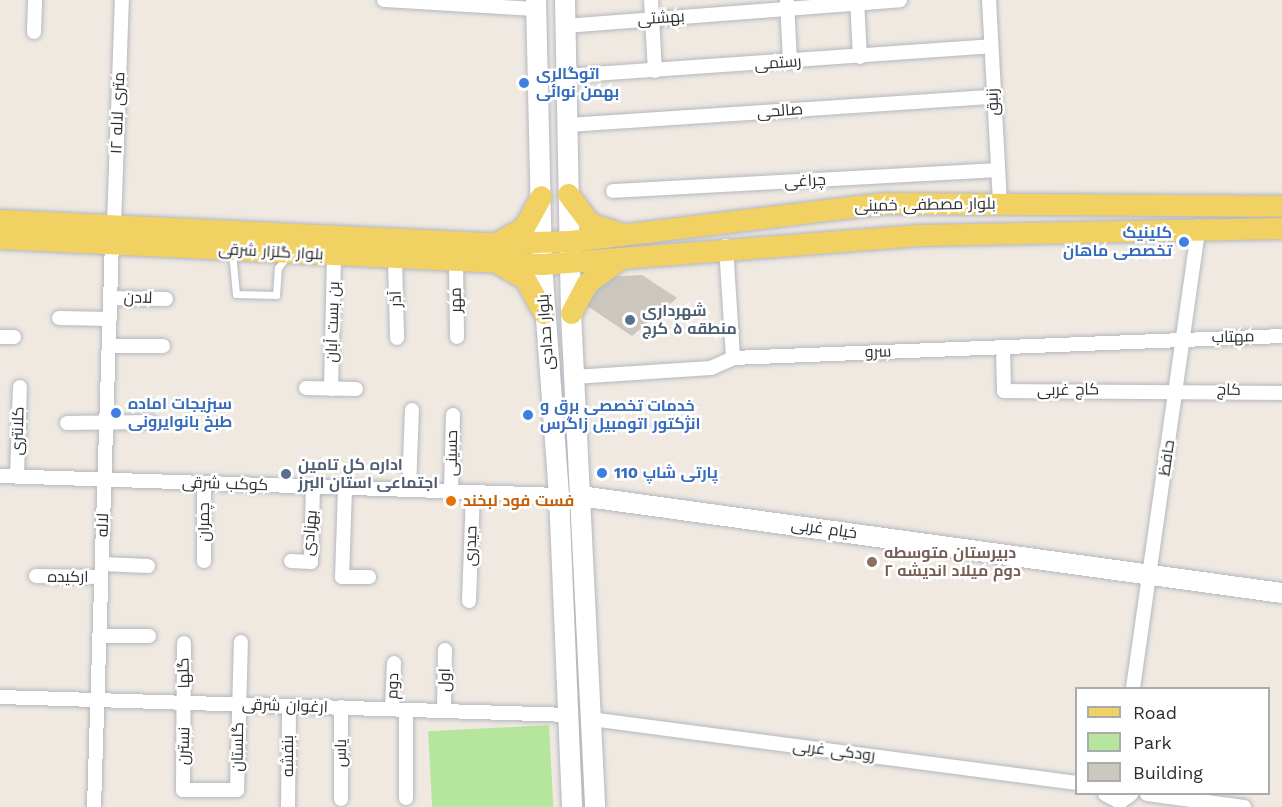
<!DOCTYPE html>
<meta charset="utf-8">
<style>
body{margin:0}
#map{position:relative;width:1282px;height:807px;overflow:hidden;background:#efe9e1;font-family:"Work Sans",Cairo,sans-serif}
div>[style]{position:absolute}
.green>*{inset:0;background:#b6e59e;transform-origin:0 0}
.building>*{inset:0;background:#cbc7bf}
.roads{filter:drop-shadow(0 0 2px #b4b7c1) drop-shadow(0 0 2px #b4b7c1)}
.lane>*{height:7px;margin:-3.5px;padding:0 3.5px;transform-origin:3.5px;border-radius:3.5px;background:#fff}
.street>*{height:14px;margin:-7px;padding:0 7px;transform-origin:7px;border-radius:7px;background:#fff}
.secondary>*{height:20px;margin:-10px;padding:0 10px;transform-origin:10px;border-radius:10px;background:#fff}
.primary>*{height:21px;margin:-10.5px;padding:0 10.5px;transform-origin:10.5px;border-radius:10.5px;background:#f2d163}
.dots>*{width:16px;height:16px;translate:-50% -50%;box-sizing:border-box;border:3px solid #fff;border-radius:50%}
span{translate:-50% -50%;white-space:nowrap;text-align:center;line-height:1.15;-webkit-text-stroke:5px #fff;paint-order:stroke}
.street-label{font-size:16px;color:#2e2e2e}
.shop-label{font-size:16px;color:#366cbe;font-weight:700}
.left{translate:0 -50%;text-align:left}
.right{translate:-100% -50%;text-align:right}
.service-label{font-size:16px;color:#4e5e75;font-weight:700}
.food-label{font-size:16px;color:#c56008;font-weight:700}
.education-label{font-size:16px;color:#785e54;font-weight:700}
.legend{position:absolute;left:1075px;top:687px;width:195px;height:108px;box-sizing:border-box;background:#fff;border:2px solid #ababab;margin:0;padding:8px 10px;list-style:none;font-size:18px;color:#2e2e2e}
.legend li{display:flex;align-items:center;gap:12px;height:30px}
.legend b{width:30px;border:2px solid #ababab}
</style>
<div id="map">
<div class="green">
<i style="left:549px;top:725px;width:82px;height:121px;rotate:87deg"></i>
</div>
<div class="building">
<i style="clip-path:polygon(642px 275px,677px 298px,632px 336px,586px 305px,608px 277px)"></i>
</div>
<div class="roads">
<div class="lane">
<i style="left:232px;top:252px;width:42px;rotate:84.6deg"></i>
<i style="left:236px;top:294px;width:40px;rotate:1.4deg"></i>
<i style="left:276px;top:295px;width:27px;rotate:-86deg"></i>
<i style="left:278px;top:268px;width:15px;rotate:-53deg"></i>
</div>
<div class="street">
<i style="left:384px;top:0;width:152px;rotate:3.4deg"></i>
<i style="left:651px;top:0;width:71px;rotate:86.8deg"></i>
<i style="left:857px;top:0;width:57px;rotate:87deg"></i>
<i style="left:989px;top:0;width:204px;rotate:86.9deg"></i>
<i style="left:787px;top:2px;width:60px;rotate:87.1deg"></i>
<i style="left:565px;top:26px;width:336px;rotate:-4.4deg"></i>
<i style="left:34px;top:32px;width:32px;rotate:-88deg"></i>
<i style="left:565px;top:76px;width:427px;rotate:-4deg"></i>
<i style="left:568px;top:125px;width:426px;rotate:-3.8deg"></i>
<i style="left:613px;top:191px;width:384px;rotate:-3.1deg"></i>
<i style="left:114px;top:225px;width:225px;rotate:-88deg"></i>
<i style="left:726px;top:246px;width:112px;rotate:86.4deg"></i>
<i style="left:395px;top:259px;width:79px;rotate:88.5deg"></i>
<i style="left:456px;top:263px;width:74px;rotate:89.2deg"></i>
<i style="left:110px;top:298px;width:56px;rotate:1deg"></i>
<i style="left:59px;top:318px;width:51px;rotate:1.1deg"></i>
<i style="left:0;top:337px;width:14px"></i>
<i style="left:110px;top:346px;width:53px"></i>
<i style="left:1003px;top:347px;width:44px;rotate:88.7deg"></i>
<i style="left:1004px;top:391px;width:278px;rotate:0.4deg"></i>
<i style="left:574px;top:377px;width:137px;rotate:-3.8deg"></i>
<i style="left:711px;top:368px;width:24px;rotate:-24deg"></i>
<i style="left:733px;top:358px;width:549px;rotate:-2.29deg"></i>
<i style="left:306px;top:388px;width:50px;rotate:1.1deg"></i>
<i style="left:331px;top:389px;width:133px;rotate:-88.7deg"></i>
<i style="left:67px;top:423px;width:83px;rotate:-0.7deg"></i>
<i style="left:0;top:476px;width:559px;rotate:1.95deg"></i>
<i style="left:17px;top:476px;width:89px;rotate:-88.1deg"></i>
<i style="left:204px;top:484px;width:77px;rotate:90deg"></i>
<i style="left:345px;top:488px;width:89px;rotate:91.9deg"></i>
<i style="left:342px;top:577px;width:27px"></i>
<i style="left:409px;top:490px;width:80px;rotate:-87.9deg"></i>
<i style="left:451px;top:491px;width:76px;rotate:-88.5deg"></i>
<i style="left:291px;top:561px;width:20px;rotate:3deg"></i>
<i style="left:311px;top:562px;width:75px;rotate:-88.5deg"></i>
<i style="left:102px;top:564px;width:46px;rotate:2.5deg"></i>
<i style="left:36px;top:576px;width:65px;rotate:0.9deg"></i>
<i style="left:469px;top:601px;width:109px;rotate:-87.9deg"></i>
<i style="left:99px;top:636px;width:50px"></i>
<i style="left:184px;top:643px;width:147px;rotate:90.4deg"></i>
<i style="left:183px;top:790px;width:54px"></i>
<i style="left:237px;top:790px;width:148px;rotate:-88.5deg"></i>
<i style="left:1133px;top:688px;width:466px;rotate:-81.9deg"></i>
<i style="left:0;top:697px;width:569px;rotate:1.81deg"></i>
<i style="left:392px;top:709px;width:46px;rotate:-87.5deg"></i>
<i style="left:444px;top:711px;width:61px;rotate:-89.1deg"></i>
<i style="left:591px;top:719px;width:489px;rotate:7.5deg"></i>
<i style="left:1105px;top:794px;width:17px;rotate:28deg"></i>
<i style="left:1120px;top:802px;width:14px;rotate:-36deg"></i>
<i style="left:1147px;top:794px;width:98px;rotate:7.6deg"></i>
<i style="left:406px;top:798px;width:88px;rotate:-90deg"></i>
<i style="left:341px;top:799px;width:92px;rotate:-90deg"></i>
<i style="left:94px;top:807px;width:565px;rotate:-88.18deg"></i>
<i style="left:288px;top:807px;width:101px;rotate:-89.4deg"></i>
</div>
<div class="secondary">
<i style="left:536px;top:0;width:264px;rotate:88.7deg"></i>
<i style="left:542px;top:264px;width:232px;rotate:85.8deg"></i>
<i style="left:559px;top:495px;width:312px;rotate:87.6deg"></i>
<i style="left:565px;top:0;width:313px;rotate:88.9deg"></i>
<i style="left:571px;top:313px;width:495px;rotate:87.2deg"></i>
<i style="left:580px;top:496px;width:709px;rotate:7.87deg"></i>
</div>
<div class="primary">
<i style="left:568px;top:194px;width:38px;rotate:53deg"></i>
<i style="left:591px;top:224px;width:27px;rotate:17deg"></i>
<i style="left:0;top:220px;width:497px;rotate:2.7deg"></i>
<i style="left:496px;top:243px;width:74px;rotate:-1.5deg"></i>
<i style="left:570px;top:241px;width:318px;rotate:-6.9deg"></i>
<i style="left:886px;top:203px;width:396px;rotate:0.4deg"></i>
<i style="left:0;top:238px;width:543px;rotate:2.75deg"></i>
<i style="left:542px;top:264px;width:379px;rotate:-4.4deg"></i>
<i style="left:920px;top:235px;width:362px;rotate:-1.1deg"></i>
<i style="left:500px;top:241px;width:28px;rotate:-30deg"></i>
<i style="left:524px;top:227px;width:35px;rotate:-61deg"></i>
<i style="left:501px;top:265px;width:28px;rotate:30deg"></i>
<i style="left:525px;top:279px;width:39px;rotate:61deg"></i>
<i style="left:571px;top:313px;width:34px;rotate:-62deg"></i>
<i style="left:587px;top:283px;width:39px;rotate:-36deg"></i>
</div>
</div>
<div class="dots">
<i style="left:524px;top:83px;background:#3f7fe0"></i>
<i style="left:1184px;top:242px;background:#3f7fe0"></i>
<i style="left:630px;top:320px;background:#5c6f8a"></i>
<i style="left:116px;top:413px;background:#3f7fe0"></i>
<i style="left:528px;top:415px;background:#3f7fe0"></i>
<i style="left:602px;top:473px;background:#3f7fe0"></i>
<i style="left:286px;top:474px;background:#5c6f8a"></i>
<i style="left:451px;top:501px;background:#e8710a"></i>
<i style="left:872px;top:562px;background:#8d6e63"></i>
</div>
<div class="street-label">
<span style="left:661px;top:18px;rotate:-4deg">بهشتی</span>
<span style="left:778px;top:63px;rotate:-4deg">رستمی</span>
<span style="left:993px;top:102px;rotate:-92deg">زنبق</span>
<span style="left:780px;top:111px;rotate:-4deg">صالحی</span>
<span style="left:118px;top:113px;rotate:-88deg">۱۲ متری لاله</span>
<span style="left:805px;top:181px;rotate:-3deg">چراغی</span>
<span style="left:925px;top:205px;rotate:-1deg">بلوار مصطفی خمینی</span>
<span style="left:271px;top:252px;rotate:3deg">بلوار گلزار شرقی</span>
<span style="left:138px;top:298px;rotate:1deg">لادن</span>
<span style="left:396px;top:299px;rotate:-91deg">آذر</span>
<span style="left:456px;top:300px;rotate:-91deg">مهر</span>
<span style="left:333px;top:322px;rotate:-88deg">بن بست آبان</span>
<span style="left:546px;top:332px;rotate:-94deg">بلوار حدادی</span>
<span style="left:1233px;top:337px;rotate:-1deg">مهتاب</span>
<span style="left:878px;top:352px;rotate:-2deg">سرو</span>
<span style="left:1068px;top:390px;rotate:-1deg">کاج غربی</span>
<span style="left:1229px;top:390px;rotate:2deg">کاج</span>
<span style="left:18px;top:431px;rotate:-88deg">کلانتری</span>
<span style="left:452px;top:453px;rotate:-89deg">حسینی</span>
<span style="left:1167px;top:458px;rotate:-82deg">حافظ</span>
<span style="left:225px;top:484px;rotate:2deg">کوکب شرقی</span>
<span style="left:204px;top:522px;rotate:-90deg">چمران</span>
<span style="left:103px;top:525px;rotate:-88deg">لاله</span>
<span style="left:824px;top:529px;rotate:8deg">خیام غربی</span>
<span style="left:310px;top:533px;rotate:-85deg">بهزادی</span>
<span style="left:471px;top:546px;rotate:-88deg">حیدری</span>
<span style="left:68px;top:577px">ارکیده</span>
<span style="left:184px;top:673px;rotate:-92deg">گلها</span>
<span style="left:445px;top:680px;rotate:-89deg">اول</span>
<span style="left:393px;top:686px;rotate:-88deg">دوم</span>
<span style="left:285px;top:706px;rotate:2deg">ارغوان شرقی</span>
<span style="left:184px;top:746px;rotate:-88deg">نسترن</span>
<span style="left:238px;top:747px;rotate:-89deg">گلستان</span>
<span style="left:834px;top:751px;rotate:7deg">رودکی غربی</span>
<span style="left:341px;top:753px;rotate:-89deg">یاس</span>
<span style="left:288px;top:756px;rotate:-90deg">بنفشه</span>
</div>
<div class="shop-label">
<span class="left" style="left:536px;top:83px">اتوگالری<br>بهمن نوائی</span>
<span class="right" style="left:1172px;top:242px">کلینیک<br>تخصصی ماهان</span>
<span class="left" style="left:128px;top:413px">سبزیجات اماده<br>طبخ بانوایرونی</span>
<span class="left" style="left:540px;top:415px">خدمات تخصصی برق و<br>انژکتور اتومبیل زاگرس</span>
<span class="left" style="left:614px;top:473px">پارتی شاپ 110</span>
</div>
<div class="service-label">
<span class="left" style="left:642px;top:320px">شهرداری<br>منطقه ۵ کرج</span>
<span class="left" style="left:298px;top:474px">اداره کل تامین<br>اجتماعی استان البرز</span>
</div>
<div class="food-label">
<span class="left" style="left:463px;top:501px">فست فود لبخند</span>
</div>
<div class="education-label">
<span class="left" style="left:884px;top:562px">دبیرستان متوسطه<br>دوم میلاد اندیشه ۲</span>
</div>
<ul class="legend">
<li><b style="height:8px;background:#f2d163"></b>Road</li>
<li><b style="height:16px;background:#b6e59e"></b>Park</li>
<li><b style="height:16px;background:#cbc7bf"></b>Building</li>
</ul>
</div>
